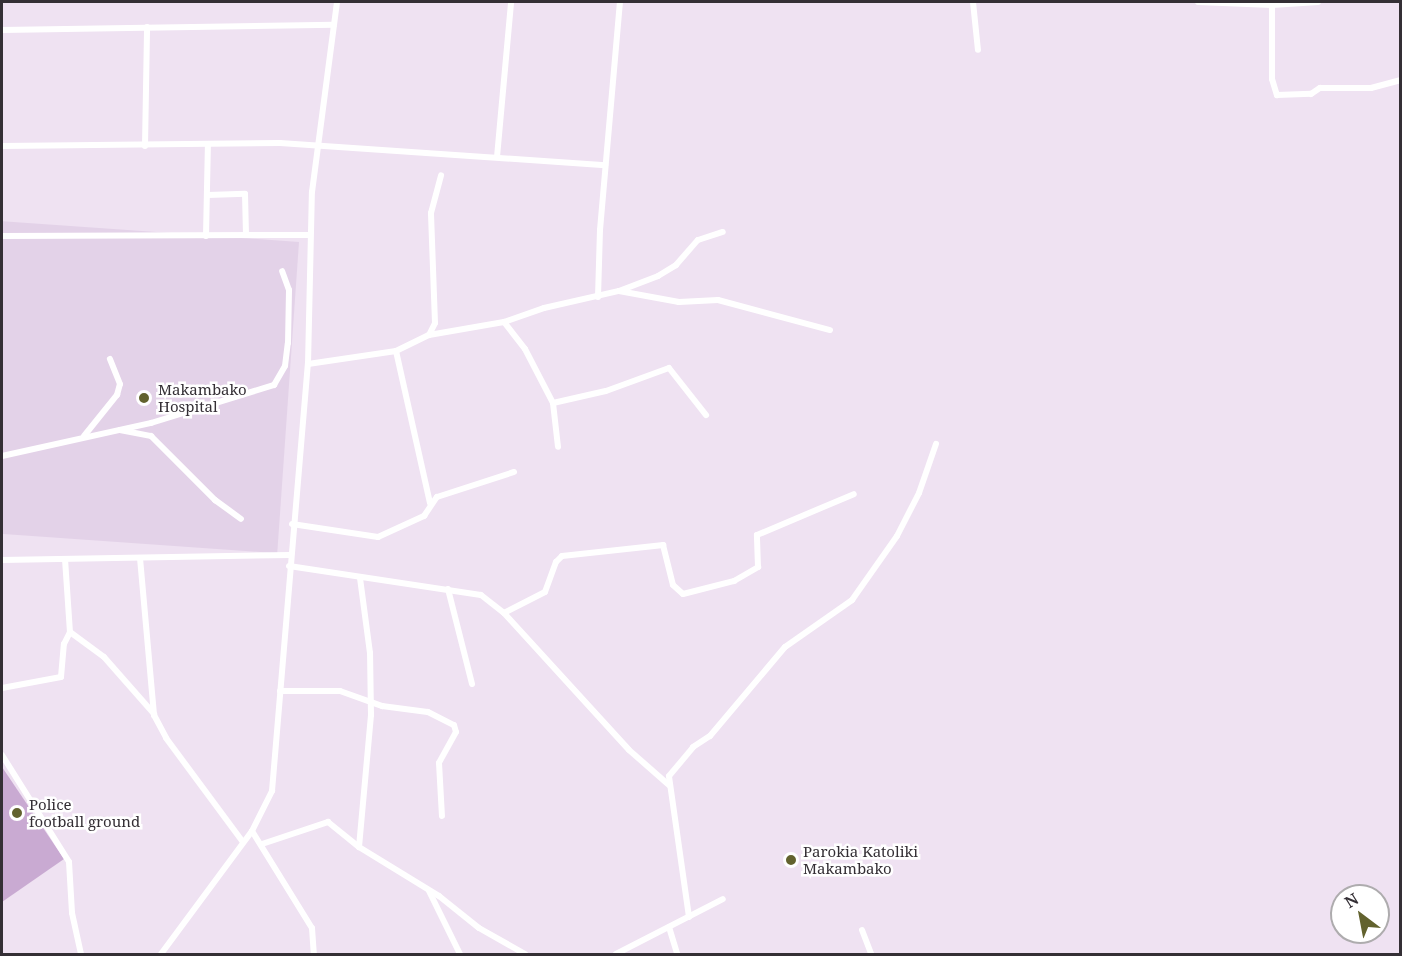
<!DOCTYPE html>
<style>
body{margin:0}
#map{position:relative;width:1402px;height:956px;overflow:hidden;background:#efe2f2;font-family:"Noto Serif",serif}
div>[style]{position:absolute}
.built>*{inset:0;background:#e3d2e8;transform-origin:0 0}
.green>*{inset:0;background:#c9aad2}
.minor>*{height:6px;margin:-3px;padding:0 3px;transform-origin:3px;border-radius:3px;background:#fff}
.dots>*{width:16px;height:16px;translate:-50% -50%;box-sizing:border-box;border:3px solid #fff;border-radius:50%}
span{translate:-50% -50%;white-space:nowrap;text-align:center;line-height:1.15;-webkit-text-stroke:5px #fff;paint-order:stroke}
.poi-label{font-size:15px;color:#342f35}
.left{translate:0 -50%;text-align:left}
.frame{position:absolute;inset:0;border:3px solid #342f35;pointer-events:none}
.north{position:absolute;left:1330px;top:884px;width:60px;height:60px;box-sizing:border-box;background:#fff;border:2px solid #aeacae;border-radius:50%;rotate:328deg;font-size:16px;font-weight:700;line-height:24px;text-align:center;color:#342f35}
.north::after{content:'';display:block;margin:auto;width:21px;height:27px;background:#62622e;clip-path:polygon(50% 0,100% 100%,50% 72%,0 100%)}
</style>
<div id="map">
<div class="built">
<i style="left:299px;top:242px;width:312px;height:297px;rotate:94deg"></i>
</div>
<div class="green">
<i style="clip-path:polygon(2px 767px,64px 859px,2px 902px)"></i>
</div>
<div class="minor">
<i style="left:973px;top:2px;width:48px;rotate:84.1deg"></i>
<i style="left:1198px;top:2px;width:74px;rotate:2.3deg"></i>
<i style="left:1272px;top:5px;width:46px;rotate:-3.7deg"></i>
<i style="left:1272px;top:5px;width:74px;rotate:90deg"></i>
<i style="left:1272px;top:79px;width:17px;rotate:73deg"></i>
<i style="left:1277px;top:95px;width:34px;rotate:-2deg"></i>
<i style="left:1311px;top:94px;width:11px;rotate:-34deg"></i>
<i style="left:1320px;top:88px;width:51px"></i>
<i style="left:1371px;top:88px;width:30px;rotate:-15deg"></i>
<i style="left:2px;top:30px;width:332px;rotate:-0.9deg"></i>
<i style="left:2px;top:146px;width:278px;rotate:-0.6deg"></i>
<i style="left:280px;top:143px;width:326px;rotate:3.9deg"></i>
<i style="left:145px;top:146px;width:119px;rotate:-89deg"></i>
<i style="left:497px;top:157px;width:156px;rotate:-84.8deg"></i>
<i style="left:208px;top:195px;width:37px;rotate:-2deg"></i>
<i style="left:245px;top:194px;width:41px;rotate:88.6deg"></i>
<i style="left:2px;top:236px;width:308px;rotate:-0.2deg"></i>
<i style="left:206px;top:236px;width:92px;rotate:-88.8deg"></i>
<i style="left:619px;top:291px;width:42px;rotate:-21deg"></i>
<i style="left:658px;top:276px;width:21px;rotate:-31deg"></i>
<i style="left:676px;top:265px;width:33px;rotate:-49deg"></i>
<i style="left:698px;top:240px;width:26px;rotate:-18deg"></i>
<i style="left:598px;top:297px;width:67px;rotate:-88.3deg"></i>
<i style="left:600px;top:230px;width:229px;rotate:-85deg"></i>
<i style="left:504px;top:322px;width:34px;rotate:52deg"></i>
<i style="left:525px;top:349px;width:61px;rotate:62.6deg"></i>
<i style="left:553px;top:403px;width:44px;rotate:83.5deg"></i>
<i style="left:429px;top:335px;width:13px;rotate:-63deg"></i>
<i style="left:435px;top:323px;width:110px;rotate:-92.1deg"></i>
<i style="left:431px;top:213px;width:39px;rotate:-75deg"></i>
<i style="left:396px;top:351px;width:156px;rotate:77.4deg"></i>
<i style="left:308px;top:364px;width:89px;rotate:-8.4deg"></i>
<i style="left:396px;top:351px;width:37px;rotate:-26deg"></i>
<i style="left:429px;top:335px;width:76px;rotate:-9.8deg"></i>
<i style="left:504px;top:322px;width:42px;rotate:-19.3deg"></i>
<i style="left:544px;top:308px;width:77px;rotate:-12.8deg"></i>
<i style="left:619px;top:291px;width:61px;rotate:10.4deg"></i>
<i style="left:679px;top:302px;width:39px;rotate:-3deg"></i>
<i style="left:718px;top:300px;width:116px;rotate:15deg"></i>
<i style="left:553px;top:403px;width:54px;rotate:-12.8deg"></i>
<i style="left:606px;top:391px;width:67px;rotate:-20.1deg"></i>
<i style="left:669px;top:368px;width:60px;rotate:51.8deg"></i>
<i style="left:120px;top:430px;width:32px;rotate:11deg"></i>
<i style="left:151px;top:436px;width:91px;rotate:45deg"></i>
<i style="left:215px;top:500px;width:32px;rotate:36deg"></i>
<i style="left:84px;top:436px;width:53px;rotate:-51.2deg"></i>
<i style="left:117px;top:395px;width:11px;rotate:-75deg"></i>
<i style="left:120px;top:384px;width:27px;rotate:-112deg"></i>
<i style="left:2px;top:456px;width:153px;rotate:-12.5deg"></i>
<i style="left:151px;top:423px;width:129px;rotate:-17.2deg"></i>
<i style="left:274px;top:385px;width:22px;rotate:-60deg"></i>
<i style="left:285px;top:366px;width:23px;rotate:-83deg"></i>
<i style="left:288px;top:343px;width:53px;rotate:-88.9deg"></i>
<i style="left:289px;top:290px;width:20px;rotate:-110deg"></i>
<i style="left:292px;top:524px;width:87px;rotate:8.6deg"></i>
<i style="left:378px;top:537px;width:51px;rotate:-24.5deg"></i>
<i style="left:424px;top:516px;width:23px;rotate:-56deg"></i>
<i style="left:437px;top:497px;width:81px;rotate:-18deg"></i>
<i style="left:140px;top:558px;width:158px;rotate:84.9deg"></i>
<i style="left:154px;top:715px;width:26px;rotate:62deg"></i>
<i style="left:166px;top:738px;width:129px;rotate:53.5deg"></i>
<i style="left:65px;top:559px;width:73px;rotate:86.1deg"></i>
<i style="left:70px;top:632px;width:42px;rotate:36.3deg"></i>
<i style="left:104px;top:657px;width:76px;rotate:48.7deg"></i>
<i style="left:2px;top:560px;width:288px;rotate:-1deg"></i>
<i style="left:289px;top:566px;width:194px;rotate:8.6deg"></i>
<i style="left:481px;top:595px;width:29px;rotate:38deg"></i>
<i style="left:504px;top:613px;width:185px;rotate:47.6deg"></i>
<i style="left:629px;top:750px;width:53px;rotate:41.2deg"></i>
<i style="left:448px;top:589px;width:98px;rotate:75.8deg"></i>
<i style="left:504px;top:613px;width:46px;rotate:-27.1deg"></i>
<i style="left:545px;top:592px;width:32px;rotate:-70deg"></i>
<i style="left:556px;top:562px;width:8px;rotate:-45deg"></i>
<i style="left:562px;top:556px;width:102px;rotate:-6.2deg"></i>
<i style="left:663px;top:545px;width:41px;rotate:76deg"></i>
<i style="left:673px;top:585px;width:13px;rotate:42deg"></i>
<i style="left:683px;top:594px;width:53px;rotate:-14.3deg"></i>
<i style="left:734px;top:581px;width:28px;rotate:-30deg"></i>
<i style="left:758px;top:567px;width:32px;rotate:-92deg"></i>
<i style="left:757px;top:535px;width:105px;rotate:-22.9deg"></i>
<i style="left:2px;top:688px;width:60px;rotate:-10.6deg"></i>
<i style="left:61px;top:677px;width:33px;rotate:-85deg"></i>
<i style="left:64px;top:644px;width:13px;rotate:-63deg"></i>
<i style="left:280px;top:691px;width:60px"></i>
<i style="left:340px;top:691px;width:45px;rotate:19.7deg"></i>
<i style="left:382px;top:706px;width:46px;rotate:7.4deg"></i>
<i style="left:428px;top:712px;width:29px;rotate:27deg"></i>
<i style="left:454px;top:725px;width:7px;rotate:74deg"></i>
<i style="left:456px;top:732px;width:35px;rotate:119deg"></i>
<i style="left:439px;top:763px;width:53px;rotate:86.8deg"></i>
<i style="left:2px;top:755px;width:126px;rotate:57.9deg"></i>
<i style="left:69px;top:862px;width:51px;rotate:86.6deg"></i>
<i style="left:72px;top:913px;width:42px;rotate:77.6deg"></i>
<i style="left:252px;top:831px;width:114px;rotate:58.3deg"></i>
<i style="left:312px;top:928px;width:26px;rotate:86deg"></i>
<i style="left:262px;top:844px;width:70px;rotate:-18.4deg"></i>
<i style="left:328px;top:822px;width:40px;rotate:39deg"></i>
<i style="left:359px;top:847px;width:94px;rotate:31.5deg"></i>
<i style="left:439px;top:896px;width:51px;rotate:38.7deg"></i>
<i style="left:479px;top:928px;width:53px;rotate:29.5deg"></i>
<i style="left:359px;top:847px;width:133px;rotate:-84.8deg"></i>
<i style="left:371px;top:715px;width:62px;rotate:-90.9deg"></i>
<i style="left:370px;top:653px;width:76px;rotate:-97.6deg"></i>
<i style="left:429px;top:891px;width:70px;rotate:63.8deg"></i>
<i style="left:689px;top:917px;width:142px;rotate:-98.1deg"></i>
<i style="left:669px;top:776px;width:38px;rotate:-50deg"></i>
<i style="left:693px;top:747px;width:20px;rotate:-33deg"></i>
<i style="left:710px;top:736px;width:116px;rotate:-49.9deg"></i>
<i style="left:785px;top:647px;width:82px;rotate:-35deg"></i>
<i style="left:852px;top:600px;width:78px;rotate:-54.9deg"></i>
<i style="left:897px;top:536px;width:48px;rotate:-62.9deg"></i>
<i style="left:919px;top:493px;width:52px;rotate:-70.9deg"></i>
<i style="left:669px;top:927px;width:28px;rotate:73deg"></i>
<i style="left:862px;top:930px;width:26px;rotate:69deg"></i>
<i style="left:161px;top:954px;width:153px;rotate:-53.5deg"></i>
<i style="left:252px;top:831px;width:45px;rotate:-63.4deg"></i>
<i style="left:272px;top:791px;width:429px;rotate:-85.2deg"></i>
<i style="left:308px;top:364px;width:172px;rotate:-88.7deg"></i>
<i style="left:312px;top:192px;width:192px;rotate:-82.5deg"></i>
<i style="left:616px;top:954px;width:120px;rotate:-27.2deg"></i>
</div>
<div class="dots">
<i style="left:144px;top:398px;background:#62622e"></i>
<i style="left:17px;top:813px;background:#62622e"></i>
<i style="left:791px;top:860px;background:#62622e"></i>
</div>
<div class="poi-label">
<span class="left" style="left:158px;top:398px">Makambako<br>Hospital</span>
<span class="left" style="left:29px;top:813px">Police<br>football ground</span>
<span class="left" style="left:803px;top:860px">Parokia Katoliki<br>Makambako</span>
</div>
<div class="frame"></div>
<div class="north">N</div>
</div>
